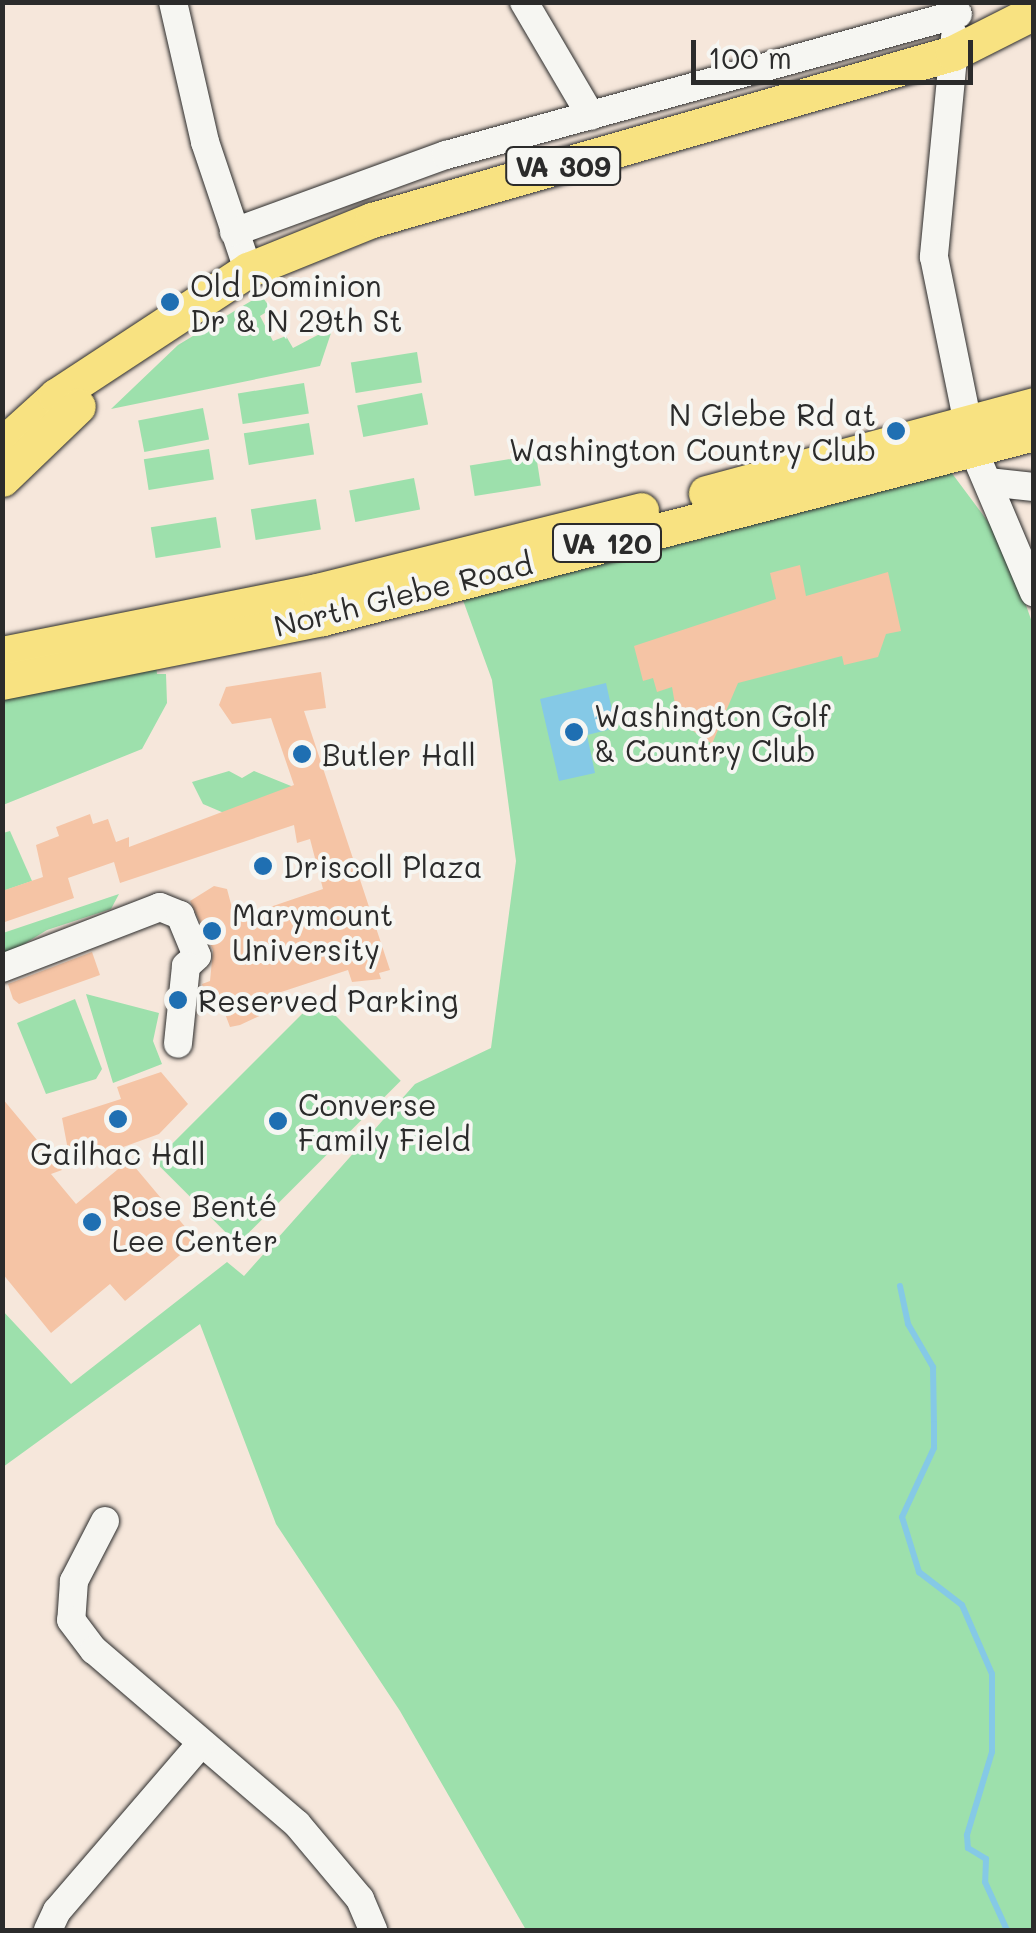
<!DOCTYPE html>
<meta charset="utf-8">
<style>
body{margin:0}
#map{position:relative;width:1036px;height:1933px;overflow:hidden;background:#f6e7db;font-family:Mali,sans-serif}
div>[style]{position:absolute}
.green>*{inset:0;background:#9de0ac;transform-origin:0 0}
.water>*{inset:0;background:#85c9e6}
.stream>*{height:6px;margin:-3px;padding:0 3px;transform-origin:3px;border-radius:3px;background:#85c9e6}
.building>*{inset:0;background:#f5c4a5}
.roads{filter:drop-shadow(0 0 2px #2b2b2b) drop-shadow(0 0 2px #2b2b2b)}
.minor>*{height:28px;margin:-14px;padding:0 14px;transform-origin:14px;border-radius:14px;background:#f6f6f2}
.major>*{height:35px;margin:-17.5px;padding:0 17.5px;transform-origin:17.5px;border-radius:17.5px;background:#f8e281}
.dots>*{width:28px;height:28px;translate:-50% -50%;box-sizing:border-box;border:5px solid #f6f6f2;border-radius:50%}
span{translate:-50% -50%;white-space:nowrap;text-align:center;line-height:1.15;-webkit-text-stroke:8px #f6f6f2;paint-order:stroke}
.shield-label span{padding:2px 8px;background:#f6f6f2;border:2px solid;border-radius:8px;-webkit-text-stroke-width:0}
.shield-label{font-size:28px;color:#2b2b2b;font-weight:700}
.poi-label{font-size:30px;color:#2b2b2b}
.left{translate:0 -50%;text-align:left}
.right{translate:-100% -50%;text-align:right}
.street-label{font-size:30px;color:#2b2b2b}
.frame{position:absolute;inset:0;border:5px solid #2b2b2b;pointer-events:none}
.scale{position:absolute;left:691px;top:40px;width:282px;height:45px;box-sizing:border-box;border:5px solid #2b2b2b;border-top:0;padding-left:12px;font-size:30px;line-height:35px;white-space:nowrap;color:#2b2b2b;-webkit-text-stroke:8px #f6f6f2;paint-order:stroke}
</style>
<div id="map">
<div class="green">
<i style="clip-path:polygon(261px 295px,271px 309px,260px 316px,273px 341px,286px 336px,293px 348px,333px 327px,320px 366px,111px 409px,178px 345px)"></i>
<i style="left:417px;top:352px;width:31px;height:67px;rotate:81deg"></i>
<i style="left:304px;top:383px;width:31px;height:67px;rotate:81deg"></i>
<i style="left:422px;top:393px;width:32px;height:66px;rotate:79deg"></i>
<i style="left:203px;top:408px;width:32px;height:66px;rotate:79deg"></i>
<i style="left:309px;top:423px;width:32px;height:66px;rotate:81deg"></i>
<i style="left:209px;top:449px;width:31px;height:66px;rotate:81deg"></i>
<i style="left:536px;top:455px;width:31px;height:67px;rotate:81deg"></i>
<i style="clip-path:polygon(951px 472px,1004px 543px,1033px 625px,1033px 1930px,526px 1930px,400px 1711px,276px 1524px,200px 1324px,3px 1467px,2px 1310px,71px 1384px,227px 1262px,244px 1276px,415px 1084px,491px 1048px,516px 861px,492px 680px,460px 592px)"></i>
<i style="left:414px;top:478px;width:32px;height:66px;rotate:79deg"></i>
<i style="left:316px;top:499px;width:31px;height:66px;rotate:81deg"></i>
<i style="left:216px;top:517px;width:31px;height:66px;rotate:81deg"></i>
<i style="clip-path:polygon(156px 665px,157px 674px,166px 674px,167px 703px,142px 749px,3px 805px,2px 699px)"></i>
<i style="clip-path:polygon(229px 771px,242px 778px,254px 771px,296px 788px,224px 813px,203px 804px,192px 782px)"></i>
<i style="clip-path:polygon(10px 831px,32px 881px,3px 891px,3px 833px)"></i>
<i style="clip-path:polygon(119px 894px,111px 909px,47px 930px,3px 957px,3px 933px)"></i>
<i style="clip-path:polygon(86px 994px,159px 1013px,153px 1041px,162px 1064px,113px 1083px)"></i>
<i style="left:318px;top:998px;width:117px;height:231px;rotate:45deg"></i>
<i style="clip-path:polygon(75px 999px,102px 1069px,96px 1079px,46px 1094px,17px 1023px)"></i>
</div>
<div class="water">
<i style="clip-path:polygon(606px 683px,616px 728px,587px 735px,595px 773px,559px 781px,540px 699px)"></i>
</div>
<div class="stream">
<i style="left:900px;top:1286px;width:39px;rotate:78deg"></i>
<i style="left:908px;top:1324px;width:50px;rotate:59.8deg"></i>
<i style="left:933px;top:1367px;width:57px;rotate:89deg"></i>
<i style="left:934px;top:1424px;width:24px;rotate:90deg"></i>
<i style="left:934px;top:1448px;width:76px;rotate:114.9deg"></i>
<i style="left:902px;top:1517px;width:58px;rotate:72.8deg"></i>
<i style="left:919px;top:1572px;width:54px;rotate:37.5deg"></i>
<i style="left:962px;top:1605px;width:75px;rotate:66.5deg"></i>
<i style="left:992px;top:1674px;width:78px;rotate:90deg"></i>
<i style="left:992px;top:1752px;width:87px;rotate:106.8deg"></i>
<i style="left:967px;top:1835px;width:13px;rotate:86deg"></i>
<i style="left:968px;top:1848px;width:21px;rotate:31deg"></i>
<i style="left:986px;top:1859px;width:23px;rotate:92deg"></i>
<i style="left:985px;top:1882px;width:53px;rotate:65.4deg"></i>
</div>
<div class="building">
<i style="clip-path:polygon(800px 565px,806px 596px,888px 572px,901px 631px,886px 634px,878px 657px,844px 665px,842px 656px,738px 683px,712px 744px,686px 726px,690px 719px,676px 710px,672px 687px,657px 692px,653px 678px,643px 681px,634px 646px,776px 599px,770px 573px)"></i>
<i style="clip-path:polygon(321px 672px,326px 708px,304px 711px,390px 970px,379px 973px,381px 979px,352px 982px,348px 970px,263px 998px,266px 1013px,240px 1025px,230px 1027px,224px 1011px,212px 1015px,202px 984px,210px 981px,213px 950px,190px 901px,214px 886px,227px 889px,235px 919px,323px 889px,310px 839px,297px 843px,294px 825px,120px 883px,114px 862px,68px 878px,74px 898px,2px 923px,2px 891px,43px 877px,36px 845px,59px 836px,56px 827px,90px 814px,93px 824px,108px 819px,116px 842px,129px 837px,129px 847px,294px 785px,271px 718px,232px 724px,219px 705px,226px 687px)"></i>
<i style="clip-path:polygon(92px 952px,100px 975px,19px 1004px,13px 999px,8px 984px)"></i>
<i style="clip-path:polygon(161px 1072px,188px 1104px,159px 1134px,71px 1166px,62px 1118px,121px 1099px,117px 1087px)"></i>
<i style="clip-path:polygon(2px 1098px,62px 1170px,51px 1174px,76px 1204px,129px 1160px,197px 1241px,125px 1301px,110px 1284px,51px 1333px,2px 1273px)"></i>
</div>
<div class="roads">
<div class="minor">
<i style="left:173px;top:2px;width:144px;rotate:77.1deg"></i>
<i style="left:205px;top:142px;width:135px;rotate:71.4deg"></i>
<i style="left:524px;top:2px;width:132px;rotate:59.6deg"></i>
<i style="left:955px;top:37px;width:221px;rotate:95.5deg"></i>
<i style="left:934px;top:257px;width:196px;rotate:78.5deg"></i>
<i style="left:973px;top:449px;width:156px;rotate:67deg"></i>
<i style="left:234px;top:232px;width:226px;rotate:-20deg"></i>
<i style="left:446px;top:155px;width:531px;rotate:-15.4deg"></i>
<i style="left:988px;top:482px;width:46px;rotate:6.2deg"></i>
<i style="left:2px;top:968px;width:169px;rotate:-21.1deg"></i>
<i style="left:160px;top:907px;width:22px;rotate:22deg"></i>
<i style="left:180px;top:915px;width:44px;rotate:67.5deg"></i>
<i style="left:197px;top:956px;width:15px;rotate:138deg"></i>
<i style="left:186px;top:966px;width:78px;rotate:95.9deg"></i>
<i style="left:105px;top:1521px;width:68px;rotate:117.3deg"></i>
<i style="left:74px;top:1581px;width:39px;rotate:94deg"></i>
<i style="left:71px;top:1620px;width:38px;rotate:53deg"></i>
<i style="left:94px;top:1650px;width:267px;rotate:40.6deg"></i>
<i style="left:297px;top:1824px;width:98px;rotate:50deg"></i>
<i style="left:360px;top:1899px;width:34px;rotate:67deg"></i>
<i style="left:48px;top:1930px;width:21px;rotate:-65deg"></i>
<i style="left:57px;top:1911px;width:219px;rotate:-49.3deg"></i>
</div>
<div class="major">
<i style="left:2px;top:445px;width:73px;rotate:-42.2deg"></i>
<i style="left:56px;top:396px;width:230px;rotate:-33.3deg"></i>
<i style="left:248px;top:270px;width:134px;rotate:-22deg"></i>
<i style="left:372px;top:220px;width:605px;rotate:-16.04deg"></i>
<i style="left:953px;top:53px;width:91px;rotate:-26.8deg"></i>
<i style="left:2px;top:479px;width:105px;rotate:-43.8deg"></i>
<i style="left:706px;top:493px;width:340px;rotate:-15deg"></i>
<i style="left:2px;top:654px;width:321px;rotate:-11.3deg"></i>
<i style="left:317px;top:591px;width:334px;rotate:-14deg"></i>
<i style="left:2px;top:682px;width:327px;rotate:-11.3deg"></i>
<i style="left:323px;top:618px;width:735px;rotate:-14.58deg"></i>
</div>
</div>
<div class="dots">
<i style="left:170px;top:302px;background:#1f6fb2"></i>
<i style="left:896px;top:431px;background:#1f6fb2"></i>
<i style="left:574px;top:732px;background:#1f6fb2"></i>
<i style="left:302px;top:754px;background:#1f6fb2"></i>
<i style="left:263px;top:866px;background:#1f6fb2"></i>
<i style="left:212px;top:931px;background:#1f6fb2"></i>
<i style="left:178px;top:1000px;background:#1f6fb2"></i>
<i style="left:118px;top:1119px;background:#1f6fb2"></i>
<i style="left:278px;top:1121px;background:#1f6fb2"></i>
<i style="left:92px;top:1222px;background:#1f6fb2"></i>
</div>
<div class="shield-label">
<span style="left:563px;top:166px">VA 309</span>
<span style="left:607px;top:543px">VA 120</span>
</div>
<div class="poi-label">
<span class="left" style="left:190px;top:302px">Old Dominion<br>Dr &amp; N 29th St</span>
<span class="right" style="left:876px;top:431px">N Glebe Rd at<br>Washington Country Club</span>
<span class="left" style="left:594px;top:732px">Washington Golf<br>&amp; Country Club</span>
<span class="left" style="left:322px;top:754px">Butler Hall</span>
<span class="left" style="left:283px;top:866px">Driscoll Plaza</span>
<span class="left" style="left:232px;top:931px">Marymount<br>University</span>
<span class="left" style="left:198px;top:1000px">Reserved Parking</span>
<span class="left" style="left:298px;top:1121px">Converse<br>Family Field</span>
<span style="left:118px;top:1153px">Gailhac Hall</span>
<span class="left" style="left:112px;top:1222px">Rose Benté<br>Lee Center</span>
</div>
<div class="street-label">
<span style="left:403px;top:594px;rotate:-14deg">North Glebe Road</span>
</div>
<div class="frame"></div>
<div class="scale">100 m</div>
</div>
